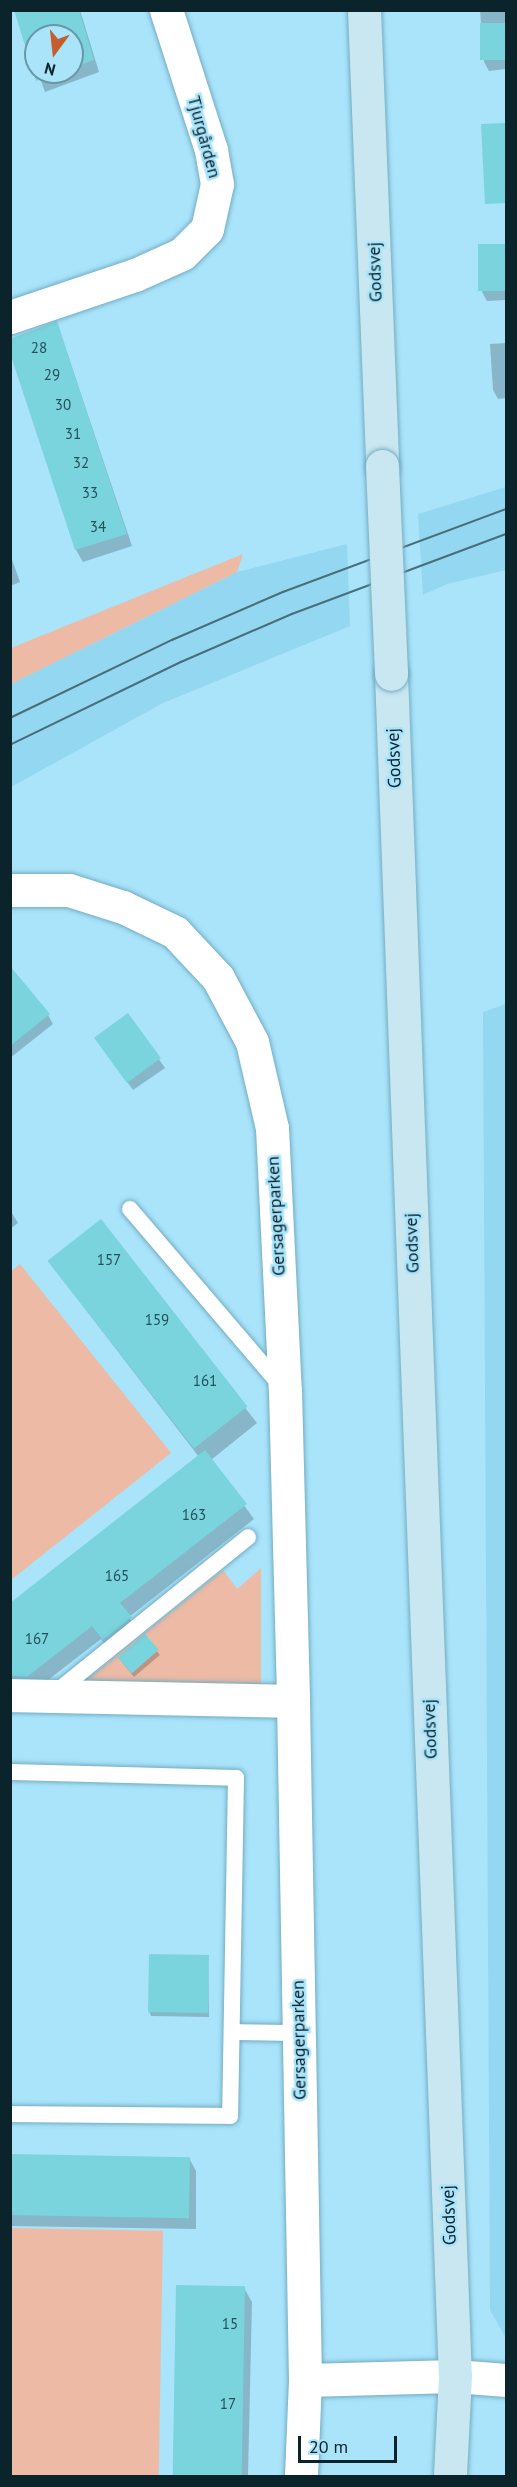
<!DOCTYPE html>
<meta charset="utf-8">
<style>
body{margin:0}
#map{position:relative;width:517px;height:2487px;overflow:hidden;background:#a9e4fb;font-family:"PT Sans",sans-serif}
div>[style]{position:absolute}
.built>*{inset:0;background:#93d7f0}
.green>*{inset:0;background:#edbaa5;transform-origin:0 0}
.shadow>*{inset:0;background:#0003}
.building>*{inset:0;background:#79d4dd;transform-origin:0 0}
.roads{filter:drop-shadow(0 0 2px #73adc2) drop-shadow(0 0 2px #73adc2)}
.lane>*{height:16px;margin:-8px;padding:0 8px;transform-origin:8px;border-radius:8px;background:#fff}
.street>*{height:33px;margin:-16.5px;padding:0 16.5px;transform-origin:16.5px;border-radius:16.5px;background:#fff}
.secondary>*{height:33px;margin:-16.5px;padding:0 16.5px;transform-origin:16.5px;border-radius:16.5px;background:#c9e7f1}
.tram>*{height:1.5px;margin:-0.75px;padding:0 0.75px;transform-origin:0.75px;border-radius:0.75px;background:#486d7b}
.bridges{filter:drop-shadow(0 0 2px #73adc2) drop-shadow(0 0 2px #73adc2)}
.secondary-bridge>*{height:33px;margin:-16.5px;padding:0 16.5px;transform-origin:16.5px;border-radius:16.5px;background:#c9e7f1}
span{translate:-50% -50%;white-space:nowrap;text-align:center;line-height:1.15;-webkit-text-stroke:5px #a9e4fb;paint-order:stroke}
.number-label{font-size:15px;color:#264f58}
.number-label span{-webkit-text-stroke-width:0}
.street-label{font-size:18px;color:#0b232b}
.frame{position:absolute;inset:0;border:12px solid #0b232b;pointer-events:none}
.north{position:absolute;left:24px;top:24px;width:60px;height:60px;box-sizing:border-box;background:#a9e4fb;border:2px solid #6a97a8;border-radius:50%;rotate:195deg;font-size:16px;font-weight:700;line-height:24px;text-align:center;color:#0b232b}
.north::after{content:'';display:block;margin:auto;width:21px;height:27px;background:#c45e2f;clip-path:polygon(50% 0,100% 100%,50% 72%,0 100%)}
.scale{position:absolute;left:298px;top:2436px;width:99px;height:27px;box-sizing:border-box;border:3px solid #0b232b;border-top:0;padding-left:8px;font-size:18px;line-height:21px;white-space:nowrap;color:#0b232b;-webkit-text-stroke:4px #a9e4fb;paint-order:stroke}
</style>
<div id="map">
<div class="built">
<i style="clip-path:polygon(506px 487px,506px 570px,447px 584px,423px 595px,418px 514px)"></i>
<i style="clip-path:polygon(347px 544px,350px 626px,163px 703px,11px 787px,11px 684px,237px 572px)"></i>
<i style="clip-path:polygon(506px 1004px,506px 2338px,490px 2310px,483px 1012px)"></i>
</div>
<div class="green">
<i style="clip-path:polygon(243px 554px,237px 572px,11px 684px,11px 648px)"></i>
<i style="clip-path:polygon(20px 1264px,171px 1453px,11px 1580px,10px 1272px)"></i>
<i style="clip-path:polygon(261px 1568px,261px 1684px,80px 1685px,223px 1570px,237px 1589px)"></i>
<i style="left:11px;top:2228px;width:152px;height:248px;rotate:1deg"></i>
</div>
<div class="shadow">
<i style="clip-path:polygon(evenodd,15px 10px,80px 10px,99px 72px,45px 92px,15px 10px,36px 36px,72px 36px,72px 72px,36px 72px,36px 36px)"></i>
<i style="clip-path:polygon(480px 10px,506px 10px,506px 69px,489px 71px,484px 62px)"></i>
<i style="clip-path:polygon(506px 245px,506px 300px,487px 301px,482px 292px)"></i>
<i style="clip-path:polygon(57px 323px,132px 546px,83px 562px,76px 550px)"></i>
<i style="clip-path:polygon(506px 343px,506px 398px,498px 399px,493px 390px,490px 344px)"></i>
<i style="clip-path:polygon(10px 554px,20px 582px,10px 586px)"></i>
<i style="clip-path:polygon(10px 986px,48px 1015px,53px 1024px,10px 1058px)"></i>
<i style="clip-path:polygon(128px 1015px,165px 1068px,133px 1090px,101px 1046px)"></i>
<i style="clip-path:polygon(10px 1210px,18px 1223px,10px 1229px)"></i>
<i style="clip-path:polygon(101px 1221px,257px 1423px,211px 1460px,254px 1519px,129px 1617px,139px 1632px,112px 1654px,101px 1639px,35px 1690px,10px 1679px,10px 1605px,199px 1457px,49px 1262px)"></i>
<i style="clip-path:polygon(145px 1636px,160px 1655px,134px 1677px,121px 1661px)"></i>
<i style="clip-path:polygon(208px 1957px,209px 2017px,151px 2016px,149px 2011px)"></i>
<i style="clip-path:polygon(10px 2156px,189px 2158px,196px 2171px,196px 2229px,10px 2226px)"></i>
<i style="clip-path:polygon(178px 2287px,244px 2288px,252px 2302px,248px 2476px,173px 2476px)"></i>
</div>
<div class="building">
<i style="clip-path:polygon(14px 10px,79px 10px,94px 60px,72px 68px,72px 36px,36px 36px,36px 72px,60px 72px,36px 81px)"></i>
<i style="left:507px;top:23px;width:37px;height:27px;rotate:90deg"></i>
<i style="clip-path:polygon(507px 123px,507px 203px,485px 204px,481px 124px)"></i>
<i style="left:507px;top:244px;width:47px;height:29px;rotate:90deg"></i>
<i style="clip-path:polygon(57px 321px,127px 534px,75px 550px,10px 353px,10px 339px)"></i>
<i style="clip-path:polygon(10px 966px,50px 1014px,10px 1046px)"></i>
<i style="left:128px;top:1013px;width:56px;height:42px;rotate:54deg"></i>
<i style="left:101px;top:1219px;width:238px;height:68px;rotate:52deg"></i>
<i style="clip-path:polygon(205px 1450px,247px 1504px,120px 1603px,132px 1617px,103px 1640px,92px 1626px,27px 1677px,10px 1676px,10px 1603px)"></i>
<i style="left:145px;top:1634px;width:21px;height:36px;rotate:49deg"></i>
<i style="left:149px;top:1954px;width:60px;height:58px;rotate:1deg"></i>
<i style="left:10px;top:2154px;width:180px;height:61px;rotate:1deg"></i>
<i style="left:176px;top:2285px;width:69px;height:191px;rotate:1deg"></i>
</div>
<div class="roads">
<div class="lane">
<i style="left:130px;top:1209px;width:233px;rotate:49.5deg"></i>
<i style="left:55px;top:1693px;width:248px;rotate:-38.9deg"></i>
<i style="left:10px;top:1772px;width:226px;rotate:1.5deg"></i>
<i style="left:236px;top:1778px;width:338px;rotate:91deg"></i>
<i style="left:230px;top:2116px;width:220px;rotate:-179.5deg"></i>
<i style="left:232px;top:2032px;width:67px;rotate:0.9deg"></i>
</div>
<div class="street">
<i style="left:10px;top:317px;width:132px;rotate:-18.6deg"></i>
<i style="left:135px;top:275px;width:51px;rotate:-24.1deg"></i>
<i style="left:182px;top:254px;width:35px;rotate:-45deg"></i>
<i style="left:207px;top:229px;width:46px;rotate:-77.5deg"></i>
<i style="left:217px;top:184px;width:35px;rotate:-100deg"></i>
<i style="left:211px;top:150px;width:147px;rotate:-107.8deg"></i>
<i style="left:10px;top:890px;width:59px"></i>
<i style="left:69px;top:890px;width:57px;rotate:17.5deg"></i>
<i style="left:123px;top:907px;width:58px;rotate:25.7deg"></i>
<i style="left:175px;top:932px;width:63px;rotate:46.9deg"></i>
<i style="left:218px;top:978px;width:72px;rotate:62deg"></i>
<i style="left:252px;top:1042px;width:88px;rotate:76.9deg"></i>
<i style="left:272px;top:1128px;width:263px;rotate:87.2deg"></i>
<i style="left:285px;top:1391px;width:310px;rotate:88.5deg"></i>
<i style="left:293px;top:1701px;width:679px;rotate:88.99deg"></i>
<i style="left:305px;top:2380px;width:96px;rotate:92.4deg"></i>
<i style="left:10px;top:1695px;width:283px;rotate:1.2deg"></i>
<i style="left:305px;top:2380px;width:150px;rotate:-1.5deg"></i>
<i style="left:455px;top:2376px;width:51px;rotate:4.5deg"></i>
</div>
<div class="secondary">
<i style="left:364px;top:10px;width:456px;rotate:87.7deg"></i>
<i style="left:391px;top:674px;width:1703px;rotate:87.85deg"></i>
<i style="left:455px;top:2376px;width:100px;rotate:92.9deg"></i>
</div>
</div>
<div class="tram">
<i style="left:10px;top:718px;width:180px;rotate:-25.7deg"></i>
<i style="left:172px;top:640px;width:121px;rotate:-23.4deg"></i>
<i style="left:283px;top:592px;width:238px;rotate:-20.4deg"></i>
<i style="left:10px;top:745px;width:190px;rotate:-25.9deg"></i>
<i style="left:181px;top:662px;width:121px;rotate:-23.4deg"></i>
<i style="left:292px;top:614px;width:228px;rotate:-20.5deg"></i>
</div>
<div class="bridges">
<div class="secondary-bridge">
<i style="left:382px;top:466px;width:208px;rotate:87.5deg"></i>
</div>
</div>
<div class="number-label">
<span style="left:39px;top:348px">28</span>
<span style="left:52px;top:375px">29</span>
<span style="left:63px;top:405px">30</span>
<span style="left:73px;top:434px">31</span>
<span style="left:81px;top:463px">32</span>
<span style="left:90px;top:493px">33</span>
<span style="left:98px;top:527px">34</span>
<span style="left:109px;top:1260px">157</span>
<span style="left:157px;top:1320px">159</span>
<span style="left:205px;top:1381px">161</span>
<span style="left:194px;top:1515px">163</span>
<span style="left:117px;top:1576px">165</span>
<span style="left:37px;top:1639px">167</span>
<span style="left:230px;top:2324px">15</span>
<span style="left:228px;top:2404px">17</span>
</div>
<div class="street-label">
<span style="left:204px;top:137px;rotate:75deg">Tjurgården</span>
<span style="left:375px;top:272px;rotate:-92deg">Godsvej</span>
<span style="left:394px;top:758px;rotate:-92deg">Godsvej</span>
<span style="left:276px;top:1216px;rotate:-93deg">Gersagerparken</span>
<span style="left:412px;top:1243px;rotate:-92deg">Godsvej</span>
<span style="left:430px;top:1729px;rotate:-92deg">Godsvej</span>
<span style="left:299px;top:2040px;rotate:-91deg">Gersagerparken</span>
<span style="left:449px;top:2215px;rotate:-92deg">Godsvej</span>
</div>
<div class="frame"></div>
<div class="north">N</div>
<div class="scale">20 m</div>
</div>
